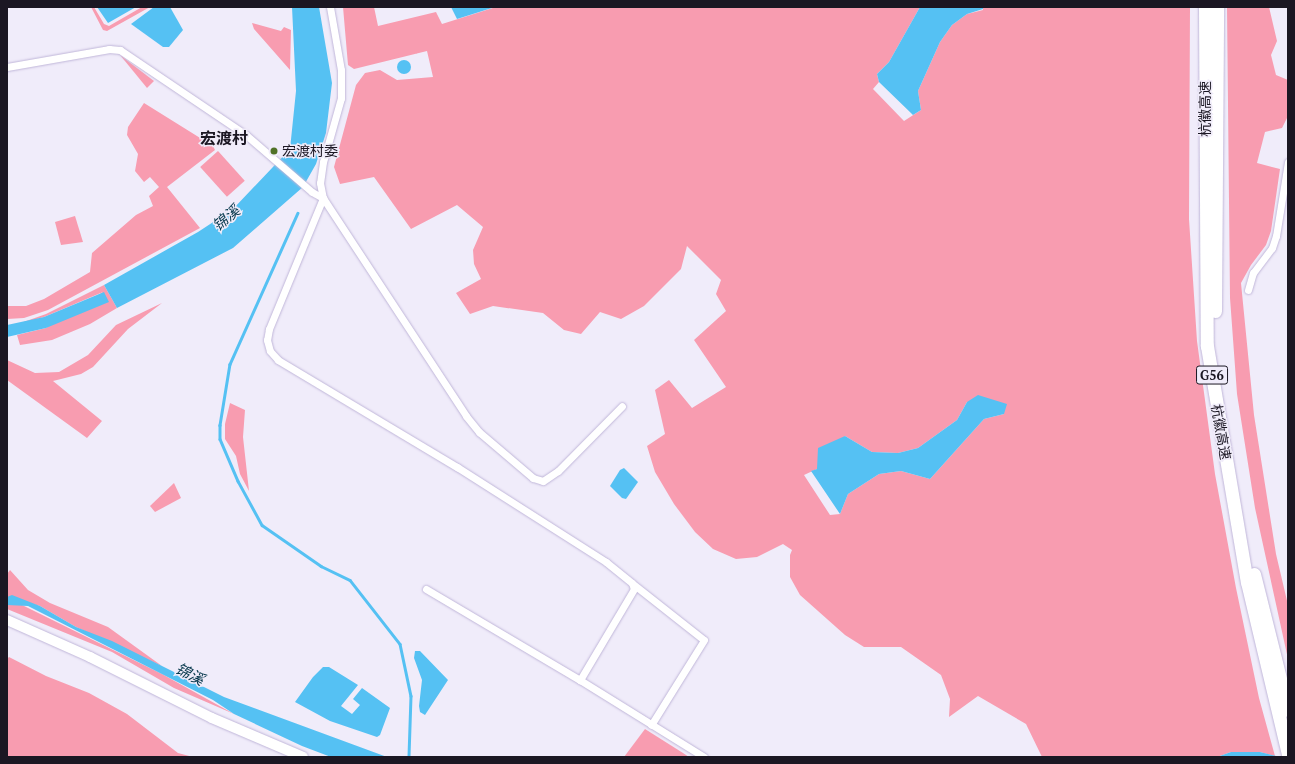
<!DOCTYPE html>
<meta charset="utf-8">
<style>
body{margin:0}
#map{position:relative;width:1295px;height:764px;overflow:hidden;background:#f0ecfa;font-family:"PT Serif","Noto Sans SC",serif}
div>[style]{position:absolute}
.green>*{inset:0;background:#f89cb0;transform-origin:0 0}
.water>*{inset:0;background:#55c1f3}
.round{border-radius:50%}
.stream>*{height:2.5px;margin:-1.25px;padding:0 1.25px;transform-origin:1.25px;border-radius:1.25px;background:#55c1f3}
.roads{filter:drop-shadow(0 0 1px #c0b6d9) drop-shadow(0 0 1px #c0b6d9)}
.street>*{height:7px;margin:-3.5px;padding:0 3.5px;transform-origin:3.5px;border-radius:3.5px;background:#fff}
.secondary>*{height:10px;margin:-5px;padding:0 5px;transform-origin:5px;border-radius:5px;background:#fff}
.highway>*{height:13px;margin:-6.5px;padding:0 6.5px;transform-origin:6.5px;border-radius:6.5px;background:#fff}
.dots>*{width:11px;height:11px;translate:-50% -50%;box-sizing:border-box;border:2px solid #f0ecfa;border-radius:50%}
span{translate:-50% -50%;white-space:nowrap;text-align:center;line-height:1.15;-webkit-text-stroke:3px #f0ecfa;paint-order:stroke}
.shield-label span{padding:1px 3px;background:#f0ecfa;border:1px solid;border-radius:3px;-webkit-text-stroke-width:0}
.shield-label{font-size:13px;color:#1b1723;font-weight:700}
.street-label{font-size:14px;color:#1b1723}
.poi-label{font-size:14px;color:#1b1723}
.left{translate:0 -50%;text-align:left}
.water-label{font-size:15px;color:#05374b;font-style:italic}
.quarter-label{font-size:16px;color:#1b1723;font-weight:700}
.frame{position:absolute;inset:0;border:8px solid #1b1723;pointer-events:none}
</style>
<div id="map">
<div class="green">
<i style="clip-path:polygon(91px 7px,94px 7px,104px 24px,109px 26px,142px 7px,150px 7px,107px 31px,103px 30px)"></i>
<i style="clip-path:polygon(evenodd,343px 7px,374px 7px,378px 26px,436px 12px,442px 24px,496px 7px,920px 7px,889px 62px,877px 74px,879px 82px,873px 89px,904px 121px,921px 110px,918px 91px,940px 42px,952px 25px,967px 14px,983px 10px,983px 7px,1190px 7px,1189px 219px,1197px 341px,1215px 474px,1236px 588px,1259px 698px,1275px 756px,1260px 752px,1231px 752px,1217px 757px,1042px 757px,1026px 724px,978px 696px,949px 717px,950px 699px,941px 675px,901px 647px,864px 647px,845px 635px,800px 595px,790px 577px,790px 555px,792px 550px,783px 544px,757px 557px,736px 559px,713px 549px,695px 532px,674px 504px,655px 472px,647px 446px,665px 434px,655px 390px,669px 380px,692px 408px,726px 387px,694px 340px,726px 311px,716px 294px,721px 280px,687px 246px,681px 269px,644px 306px,621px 319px,600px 312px,581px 334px,564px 330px,543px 313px,493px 306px,470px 314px,456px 293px,481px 279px,474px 264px,473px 250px,483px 227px,457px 205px,411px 229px,374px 177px,340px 184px,334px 167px,356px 85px,365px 73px,380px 70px,397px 80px,433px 77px,427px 51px,354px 69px,348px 65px,343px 7px,967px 402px,1004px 414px,984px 419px,930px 479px,901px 471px,879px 474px,848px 494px,840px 514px,830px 515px,804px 475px,817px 469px,845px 436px,872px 452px,898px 453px,918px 448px,957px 420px,967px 402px)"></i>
<i style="clip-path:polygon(1227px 7px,1269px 7px,1277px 41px,1271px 55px,1276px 75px,1288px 80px,1287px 118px,1282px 128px,1265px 132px,1257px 163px,1280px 169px,1271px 231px,1266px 245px,1251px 265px,1241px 283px,1254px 415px,1276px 554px,1288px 605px,1288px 659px,1255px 508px,1237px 394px,1230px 298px)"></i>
<i style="clip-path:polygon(252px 23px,281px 31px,284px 27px,291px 30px,290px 70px,254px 29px)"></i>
<i style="clip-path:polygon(120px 55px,154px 81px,147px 88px)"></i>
<i style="clip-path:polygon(144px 103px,213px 146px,215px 150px,167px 187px,200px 228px,48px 310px,24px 318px,7px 319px,7px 306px,26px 306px,44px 299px,90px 272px,92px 253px,136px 215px,153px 206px,149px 196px,159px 187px,150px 177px,144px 182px,135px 171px,138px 154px,127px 135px,128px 127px)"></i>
<i style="left:218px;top:151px;width:40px;height:24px;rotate:48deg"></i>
<i style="clip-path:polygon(75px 216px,83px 242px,61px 245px,55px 222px)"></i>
<i style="clip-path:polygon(104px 285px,117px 308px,90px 324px,52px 340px,20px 345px,17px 335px,46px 328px,103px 292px,44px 317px,15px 325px,46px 314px)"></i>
<i style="clip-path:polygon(162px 303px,128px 329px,93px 367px,81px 374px,53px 381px,102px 421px,87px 438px,7px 380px,7px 360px,35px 373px,59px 372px,88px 355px,116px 325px)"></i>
<i style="clip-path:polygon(230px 403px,245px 410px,243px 437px,249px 491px,240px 474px,236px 456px,225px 439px,225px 424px)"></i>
<i style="clip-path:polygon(174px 483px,181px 498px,155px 512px,150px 506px)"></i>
<i style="clip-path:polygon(10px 570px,28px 590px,50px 603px,108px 627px,162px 666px,76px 627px,40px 606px,7px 597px,7px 574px)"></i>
<i style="clip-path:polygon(20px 604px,162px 674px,234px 714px,174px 688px,112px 652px,7px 609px,7px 605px)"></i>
<i style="clip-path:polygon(9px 657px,46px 676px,89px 693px,127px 714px,178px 753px,193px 757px,7px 757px,7px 659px)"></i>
<i style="clip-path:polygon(645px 729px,683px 753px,689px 757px,624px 757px)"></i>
</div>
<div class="water">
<i style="clip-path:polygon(97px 7px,136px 7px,108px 23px)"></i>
<i style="clip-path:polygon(154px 7px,170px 7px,183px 30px,169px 47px,163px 47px,131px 24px)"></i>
<i style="clip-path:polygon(292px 7px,319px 7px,332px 83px,326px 133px,316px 164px,303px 187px,233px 248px,117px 308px,104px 285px,198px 232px,233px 209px,290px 149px,296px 91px)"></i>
<i style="clip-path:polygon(451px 7px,495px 7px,457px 19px)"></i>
<i style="clip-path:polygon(920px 7px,983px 7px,983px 9px,967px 14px,952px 25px,940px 42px,918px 91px,921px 110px,913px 115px,879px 82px,877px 74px,889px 62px)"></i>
<i class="round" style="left:397px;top:60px;width:14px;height:14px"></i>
<i style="clip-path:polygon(104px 292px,109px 302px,46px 328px,7px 337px,7px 325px,44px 317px)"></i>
<i style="clip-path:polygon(978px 395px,1007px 404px,1004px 414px,984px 419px,930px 479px,901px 471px,879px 474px,848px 494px,840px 514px,811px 471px,817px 469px,818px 448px,845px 436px,872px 452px,898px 453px,918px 448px,957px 420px,967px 402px)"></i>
<i style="clip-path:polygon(624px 468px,638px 482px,626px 499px,622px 498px,610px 486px,620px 470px)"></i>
<i style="clip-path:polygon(12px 595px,40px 606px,76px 627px,112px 641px,224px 697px,387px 757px,331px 757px,302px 746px,234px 714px,213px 700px,28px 606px,7px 605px,7px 597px)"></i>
<i style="clip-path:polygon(415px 651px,420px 651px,448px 680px,425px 715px,420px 712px,419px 706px,422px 680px,414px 658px)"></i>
<i style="clip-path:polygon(323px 667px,329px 667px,358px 685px,341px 706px,352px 714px,360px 705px,353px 699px,362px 688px,390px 708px,380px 735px,377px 737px,330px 721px,295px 702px,313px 677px)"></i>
<i style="clip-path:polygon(1231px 752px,1260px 752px,1280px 757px,1217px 757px)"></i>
</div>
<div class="stream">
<i style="left:298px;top:213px;width:166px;rotate:114.2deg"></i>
<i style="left:230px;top:364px;width:62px;rotate:99.3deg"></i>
<i style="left:220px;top:425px;width:14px;rotate:90deg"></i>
<i style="left:220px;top:439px;width:46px;rotate:66.8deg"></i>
<i style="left:238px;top:481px;width:50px;rotate:61.4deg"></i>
<i style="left:262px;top:525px;width:72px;rotate:34.8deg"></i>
<i style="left:321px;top:566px;width:32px;rotate:26deg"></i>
<i style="left:350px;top:580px;width:81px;rotate:52deg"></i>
<i style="left:400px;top:644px;width:53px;rotate:78.1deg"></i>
<i style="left:411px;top:696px;width:61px;rotate:91.9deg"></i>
</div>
<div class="roads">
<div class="street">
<i style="left:330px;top:7px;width:64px;rotate:80.1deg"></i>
<i style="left:341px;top:70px;width:28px;rotate:90deg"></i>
<i style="left:341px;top:98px;width:66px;rotate:105.7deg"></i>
<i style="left:323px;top:162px;width:21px;rotate:98deg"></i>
<i style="left:320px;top:183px;width:15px;rotate:79deg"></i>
<i style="left:323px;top:198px;width:142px;rotate:112.4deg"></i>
<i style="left:269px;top:329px;width:11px;rotate:100deg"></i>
<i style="left:267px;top:340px;width:11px;rotate:75deg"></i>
<i style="left:270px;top:351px;width:12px;rotate:48deg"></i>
<i style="left:278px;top:360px;width:209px;rotate:30.9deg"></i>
<i style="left:457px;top:467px;width:177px;rotate:32.5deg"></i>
<i style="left:606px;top:562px;width:33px;rotate:39deg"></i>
<i style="left:632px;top:583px;width:6px;rotate:72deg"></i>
<i style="left:634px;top:589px;width:106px;rotate:120.7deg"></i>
<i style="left:7px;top:67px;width:104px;rotate:-10deg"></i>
<i style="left:109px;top:49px;width:11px;rotate:5deg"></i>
<i style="left:120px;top:50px;width:152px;rotate:34deg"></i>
<i style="left:246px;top:135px;width:87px;rotate:40.8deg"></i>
<i style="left:312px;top:192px;width:13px;rotate:29deg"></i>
<i style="left:323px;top:198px;width:261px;rotate:56.7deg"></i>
<i style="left:466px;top:416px;width:21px;rotate:51deg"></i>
<i style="left:479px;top:432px;width:71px;rotate:40.4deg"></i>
<i style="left:533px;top:478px;width:10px;rotate:17deg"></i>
<i style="left:543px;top:481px;width:18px;rotate:-34deg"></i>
<i style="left:558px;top:471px;width:91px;rotate:-45.4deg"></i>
<i style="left:1248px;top:290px;width:18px;rotate:-74deg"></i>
<i style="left:1253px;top:273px;width:31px;rotate:-53deg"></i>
<i style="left:1272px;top:248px;width:13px;rotate:-72deg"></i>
<i style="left:1276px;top:236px;width:75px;rotate:-80.8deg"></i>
<i style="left:633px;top:584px;width:90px;rotate:38.3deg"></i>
<i style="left:704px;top:640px;width:100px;rotate:121.9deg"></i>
<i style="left:426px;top:589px;width:179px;rotate:30.6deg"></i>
<i style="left:580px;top:680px;width:146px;rotate:31.8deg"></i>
</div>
<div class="secondary">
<i style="left:7px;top:620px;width:91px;rotate:24deg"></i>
<i style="left:90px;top:657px;width:136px;rotate:26.6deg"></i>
<i style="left:212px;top:718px;width:99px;rotate:23.2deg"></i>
</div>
<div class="highway">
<i style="left:1205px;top:7px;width:339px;rotate:89.7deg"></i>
<i style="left:1207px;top:346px;width:239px;rotate:80.4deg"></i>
<i style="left:1247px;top:582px;width:177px;rotate:76.6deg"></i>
<i style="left:1215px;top:311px;width:304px;rotate:-89.6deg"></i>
<i style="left:1254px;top:574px;width:140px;rotate:76deg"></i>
</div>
</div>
<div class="dots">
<i style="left:274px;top:151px;background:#507127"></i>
</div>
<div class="shield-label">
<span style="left:1212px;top:375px">G56</span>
</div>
<div class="street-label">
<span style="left:1205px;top:109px;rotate:-90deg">杭徽高速</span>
<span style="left:1221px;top:432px;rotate:80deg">杭徽高速</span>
</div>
<div class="poi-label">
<span class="left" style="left:282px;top:151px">宏渡村委</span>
</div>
<div class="water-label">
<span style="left:226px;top:218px;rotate:-40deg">锦溪</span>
<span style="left:190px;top:674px;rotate:27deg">锦溪</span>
</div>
<div class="quarter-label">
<span style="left:224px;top:138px">宏渡村</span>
</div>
<div class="frame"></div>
</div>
